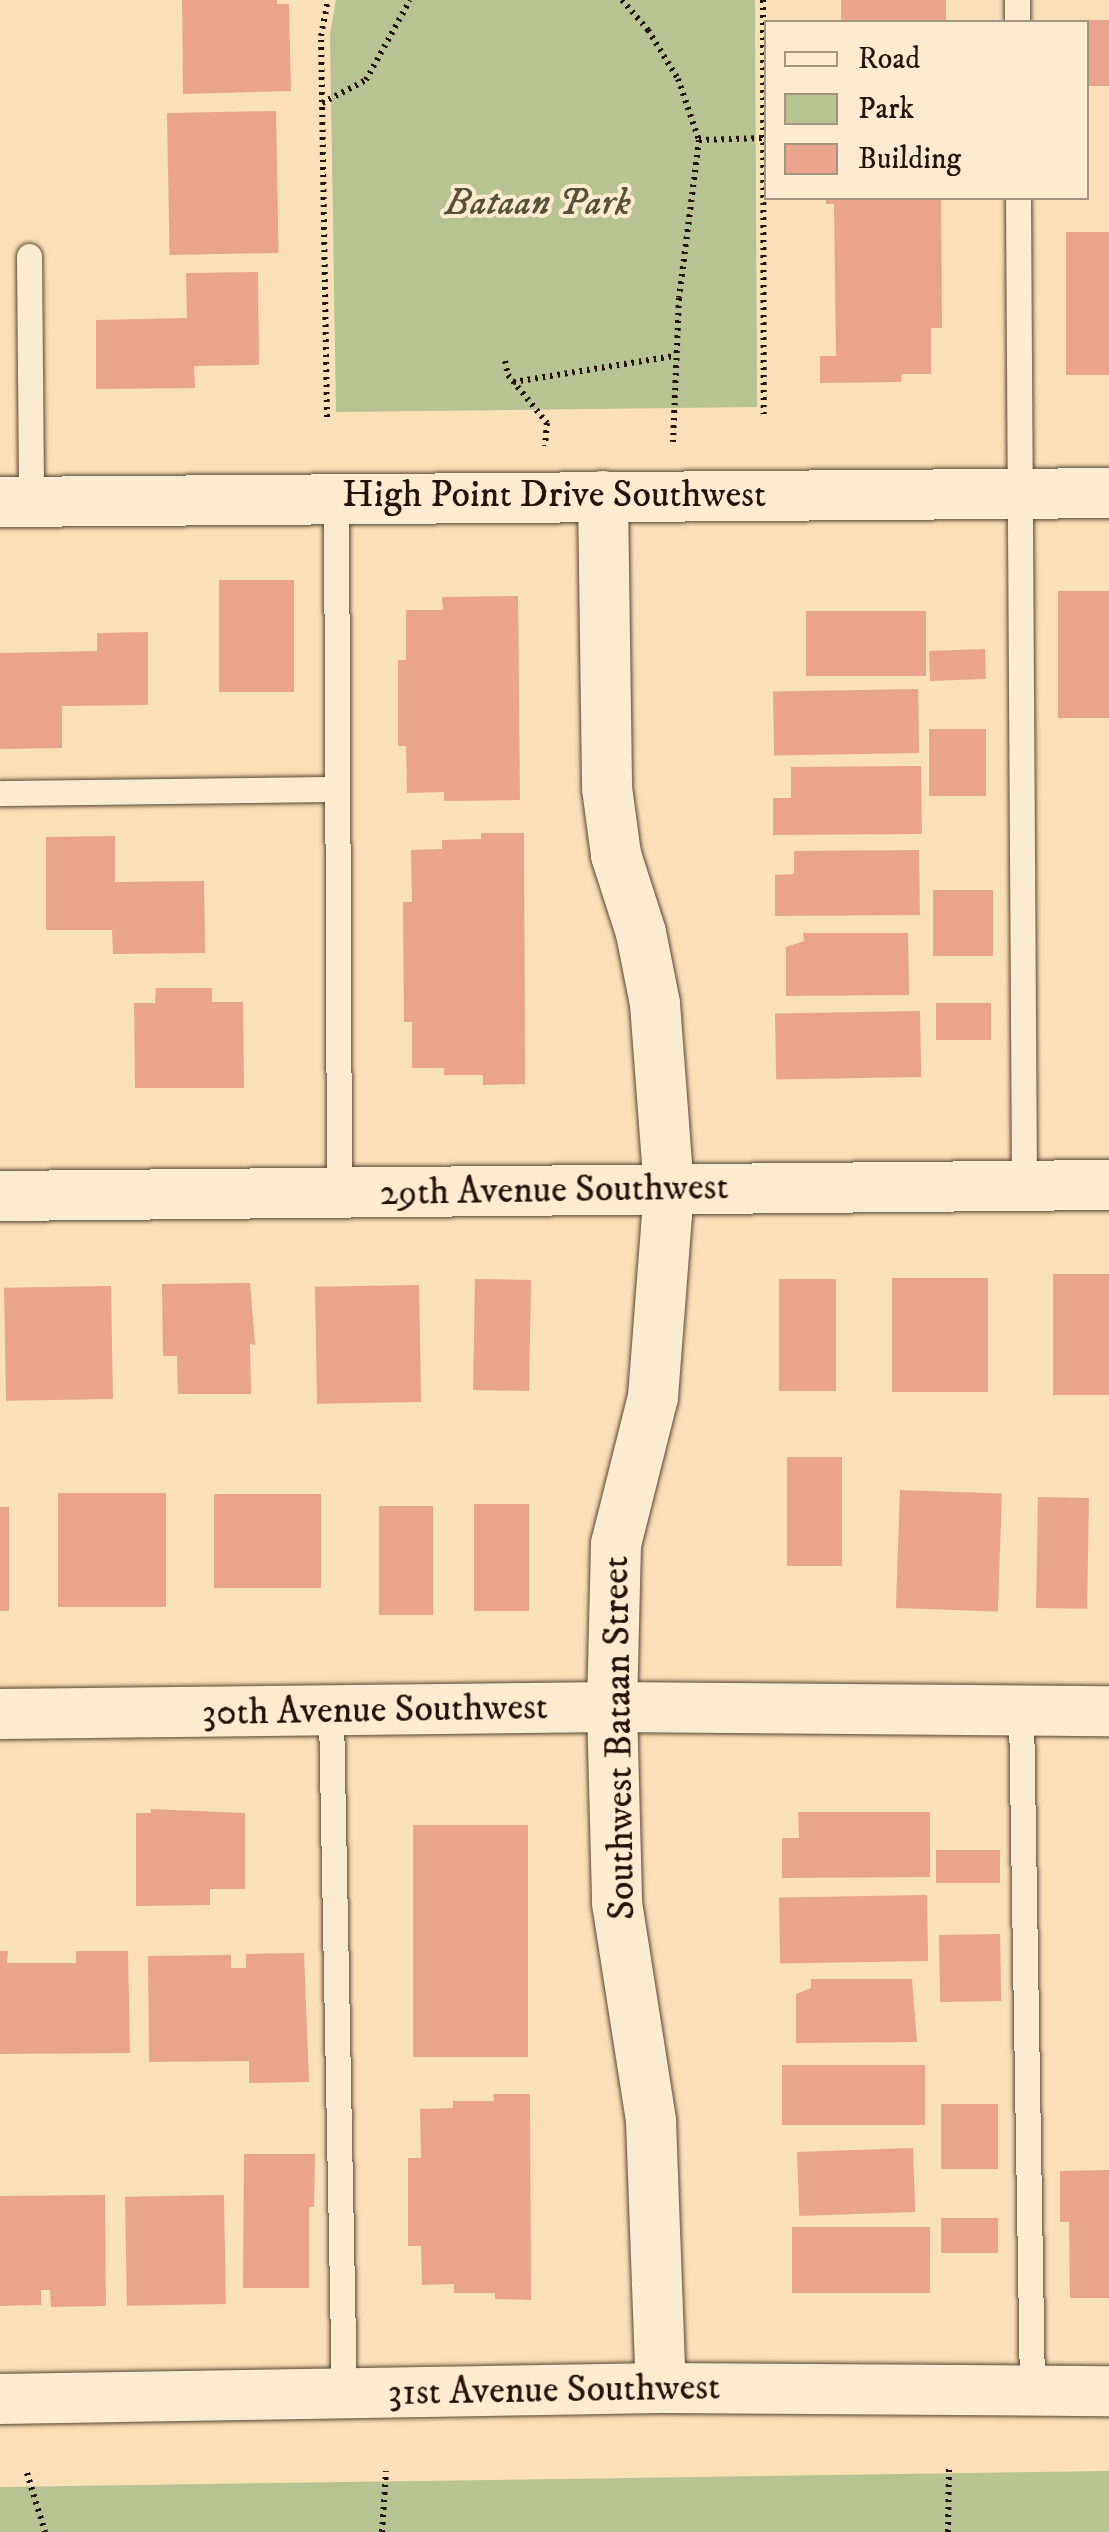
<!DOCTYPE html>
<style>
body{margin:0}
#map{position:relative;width:1109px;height:2532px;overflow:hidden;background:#f9e0b7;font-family:"IM FELL DW Pica",serif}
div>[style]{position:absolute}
.green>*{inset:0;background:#b8c393}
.building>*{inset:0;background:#eaa38d;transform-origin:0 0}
.path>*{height:6px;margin-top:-3px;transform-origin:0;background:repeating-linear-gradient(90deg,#22140b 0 2.5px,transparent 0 7.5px)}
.roads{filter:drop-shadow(0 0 2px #584736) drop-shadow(0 0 2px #584736)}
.service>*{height:25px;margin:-12.5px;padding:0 12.5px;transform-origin:12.5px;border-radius:12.5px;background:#fbebd0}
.minor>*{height:50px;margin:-25px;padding:0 25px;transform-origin:25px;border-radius:25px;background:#fbebd0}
span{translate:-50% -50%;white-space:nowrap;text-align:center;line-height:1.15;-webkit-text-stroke:8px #fbebd0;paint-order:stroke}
.park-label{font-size:38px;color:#56513b;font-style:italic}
.street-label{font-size:38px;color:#22140b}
.legend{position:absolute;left:764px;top:20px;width:325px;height:180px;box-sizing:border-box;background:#fbebd0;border:2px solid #a49581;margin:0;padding:12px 18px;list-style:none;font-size:30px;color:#22140b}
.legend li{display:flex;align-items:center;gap:20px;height:50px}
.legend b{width:50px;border:2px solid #a49581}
</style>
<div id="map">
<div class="green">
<i style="clip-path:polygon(336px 0,755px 0,757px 407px,336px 412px,330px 34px)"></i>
<i style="clip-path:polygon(1109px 2471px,1109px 2532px,0 2532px,0 2487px)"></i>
</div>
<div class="building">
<i style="clip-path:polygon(182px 0,277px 0,277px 4px,289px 4px,291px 91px,183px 94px)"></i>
<i style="left:841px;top:0;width:105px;height:22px"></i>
<i style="left:1086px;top:20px;width:23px;height:66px"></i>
<i style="left:276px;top:111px;width:142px;height:109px;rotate:89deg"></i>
<i style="clip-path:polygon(826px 198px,941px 198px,942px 328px,931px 328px,931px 374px,902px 374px,901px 382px,820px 383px,820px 356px,836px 356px,834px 204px,826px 204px)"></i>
<i style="left:1066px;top:232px;width:43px;height:143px"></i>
<i style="clip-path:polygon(258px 272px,259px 365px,194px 366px,195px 388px,96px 389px,96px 320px,187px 318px,186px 273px)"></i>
<i style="left:219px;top:580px;width:75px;height:112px"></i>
<i style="left:1058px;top:591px;width:51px;height:127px"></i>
<i style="clip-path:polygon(518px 596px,520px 800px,444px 801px,444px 792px,407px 793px,406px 746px,398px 746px,398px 660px,406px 660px,406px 610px,443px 610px,442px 597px)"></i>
<i style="left:926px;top:611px;width:65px;height:120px;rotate:90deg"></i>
<i style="clip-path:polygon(148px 632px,148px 705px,62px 706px,62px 748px,0 749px,0 653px,97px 651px,97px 633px)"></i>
<i style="left:985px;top:649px;width:30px;height:56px;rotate:88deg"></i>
<i style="left:918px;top:689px;width:64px;height:145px;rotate:89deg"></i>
<i style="left:929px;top:729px;width:57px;height:67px"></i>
<i style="clip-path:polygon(921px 766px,922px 834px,773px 835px,773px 798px,791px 798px,791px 767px)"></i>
<i style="clip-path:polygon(481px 833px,524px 833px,525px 1084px,483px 1085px,483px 1075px,444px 1075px,444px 1068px,412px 1068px,412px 1022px,404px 1022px,403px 902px,412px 902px,411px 850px,442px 849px,442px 840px,481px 839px)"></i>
<i style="clip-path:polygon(115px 836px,115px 882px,204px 881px,205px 953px,113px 954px,112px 930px,46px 930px,46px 837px)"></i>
<i style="clip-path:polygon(919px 850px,920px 915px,775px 916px,775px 875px,794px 874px,794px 851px)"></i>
<i style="left:933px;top:890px;width:60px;height:66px"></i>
<i style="clip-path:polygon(803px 933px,908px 933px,909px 995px,786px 996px,786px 947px,804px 941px)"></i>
<i style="clip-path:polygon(156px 988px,212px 988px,212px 1002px,243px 1002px,244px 1088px,135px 1088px,134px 1003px,155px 1003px)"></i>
<i style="left:936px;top:1003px;width:55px;height:37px"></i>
<i style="left:920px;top:1011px;width:66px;height:145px;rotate:89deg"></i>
<i style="left:1053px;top:1274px;width:56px;height:121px"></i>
<i style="left:892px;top:1278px;width:96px;height:114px"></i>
<i style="left:475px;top:1279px;width:56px;height:111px;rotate:1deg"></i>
<i style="left:779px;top:1279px;width:57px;height:112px"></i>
<i style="clip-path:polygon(250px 1283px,255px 1345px,250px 1344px,251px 1394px,178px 1394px,177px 1356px,163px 1356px,162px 1284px)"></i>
<i style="left:419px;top:1285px;width:117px;height:104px;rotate:89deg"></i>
<i style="left:111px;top:1286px;width:113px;height:107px;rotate:89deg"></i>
<i style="left:787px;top:1457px;width:55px;height:109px"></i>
<i style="left:900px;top:1490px;width:102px;height:118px;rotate:2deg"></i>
<i style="left:166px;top:1493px;width:114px;height:108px;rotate:90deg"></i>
<i style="left:321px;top:1494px;width:94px;height:107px;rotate:90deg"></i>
<i style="left:1038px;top:1497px;width:51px;height:111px;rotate:1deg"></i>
<i style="left:474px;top:1504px;width:55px;height:107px"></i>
<i style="left:379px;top:1506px;width:54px;height:109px"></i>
<i style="left:0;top:1507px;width:9px;height:104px"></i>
<i style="clip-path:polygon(151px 1809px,245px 1813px,245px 1889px,210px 1889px,210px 1905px,136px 1906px,136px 1813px,151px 1813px)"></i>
<i style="clip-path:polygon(798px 1812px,930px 1812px,930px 1877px,782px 1878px,782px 1838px,799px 1838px)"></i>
<i style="left:528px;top:1825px;width:232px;height:115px;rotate:90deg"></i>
<i style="left:936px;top:1850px;width:64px;height:33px"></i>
<i style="left:927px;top:1895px;width:66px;height:148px;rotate:89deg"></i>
<i style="left:1000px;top:1934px;width:67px;height:61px;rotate:89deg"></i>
<i style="clip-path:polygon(0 1951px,8px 1951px,7px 1963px,76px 1963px,76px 1951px,128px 1951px,130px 2053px,0 2054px)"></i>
<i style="clip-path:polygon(304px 1953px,309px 2082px,249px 2083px,249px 2061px,149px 2062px,148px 1956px,231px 1955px,231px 1968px,246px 1968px,246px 1954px)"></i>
<i style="clip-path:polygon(811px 1979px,912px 1979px,917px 2042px,796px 2043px,796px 1994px,811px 1988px)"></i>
<i style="left:925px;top:2065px;width:60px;height:143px;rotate:90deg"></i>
<i style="clip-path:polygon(493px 2094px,530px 2094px,531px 2300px,495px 2299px,495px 2293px,454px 2293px,454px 2284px,422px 2285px,421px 2246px,408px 2246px,408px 2158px,421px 2158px,420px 2109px,453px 2108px,453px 2101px,494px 2101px)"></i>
<i style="left:998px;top:2104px;width:65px;height:57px;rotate:90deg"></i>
<i style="left:913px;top:2148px;width:64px;height:116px;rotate:88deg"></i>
<i style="clip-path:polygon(244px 2154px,315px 2154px,314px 2207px,309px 2207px,309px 2288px,243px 2288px)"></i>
<i style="clip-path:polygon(1109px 2170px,1109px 2298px,1070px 2298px,1069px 2222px,1060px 2222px,1060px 2171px)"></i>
<i style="clip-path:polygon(105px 2195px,106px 2306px,51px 2307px,50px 2290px,41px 2290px,41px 2305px,0 2306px,0 2196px)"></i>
<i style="left:224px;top:2195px;width:109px;height:99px;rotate:89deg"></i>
<i style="left:998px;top:2218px;width:35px;height:57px;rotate:90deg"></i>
<i style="left:930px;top:2227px;width:66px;height:138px;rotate:90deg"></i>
</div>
<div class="path">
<i style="left:622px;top:0;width:40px;rotate:49deg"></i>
<i style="left:648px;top:30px;width:57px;rotate:58.5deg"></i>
<i style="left:678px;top:79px;width:65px;rotate:71deg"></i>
<i style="left:699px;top:140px;width:159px;rotate:97.2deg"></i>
<i style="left:679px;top:298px;width:144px;rotate:92.4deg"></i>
<i style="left:763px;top:0;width:414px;rotate:89.9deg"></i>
<i style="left:322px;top:103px;width:50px;rotate:-27.6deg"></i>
<i style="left:366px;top:80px;width:91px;rotate:-61.2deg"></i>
<i style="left:699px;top:140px;width:65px;rotate:-1.8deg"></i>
<i style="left:505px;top:361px;width:14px;rotate:78deg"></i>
<i style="left:508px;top:375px;width:62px;rotate:50.9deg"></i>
<i style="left:547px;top:423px;width:23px;rotate:95deg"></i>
<i style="left:513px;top:382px;width:163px;rotate:-9.2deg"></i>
<i style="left:327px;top:417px;width:381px;rotate:-90.9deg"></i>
<i style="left:321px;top:36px;width:37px;rotate:-79deg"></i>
<i style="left:27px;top:2473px;width:62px;rotate:73deg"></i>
<i style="left:382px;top:2532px;width:61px;rotate:-86.2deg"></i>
<i style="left:948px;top:2532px;width:65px;rotate:-89.1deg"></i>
</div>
<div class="roads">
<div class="service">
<i style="left:1017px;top:0;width:22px;rotate:90deg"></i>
<i style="left:1018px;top:198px;width:988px;rotate:89.65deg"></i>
<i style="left:29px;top:256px;width:246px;rotate:89.5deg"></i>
<i style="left:336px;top:497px;width:696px;rotate:89.75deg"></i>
<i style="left:0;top:793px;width:337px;rotate:-0.7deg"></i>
<i style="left:1021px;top:1711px;width:679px;rotate:89.07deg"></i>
<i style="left:331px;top:1713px;width:681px;rotate:88.91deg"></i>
</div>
<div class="minor">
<i style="left:603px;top:496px;width:292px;rotate:89.2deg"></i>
<i style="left:607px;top:788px;width:68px;rotate:82.3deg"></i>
<i style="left:616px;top:855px;width:82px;rotate:72.2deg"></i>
<i style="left:641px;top:933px;width:72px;rotate:78.8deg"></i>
<i style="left:655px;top:1004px;width:186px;rotate:85.7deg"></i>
<i style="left:669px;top:1189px;width:209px;rotate:94.4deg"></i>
<i style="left:653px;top:1397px;width:152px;rotate:104.1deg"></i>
<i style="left:616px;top:1544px;width:163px;rotate:91.4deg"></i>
<i style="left:612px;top:1707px;width:196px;rotate:88.5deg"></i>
<i style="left:617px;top:1903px;width:221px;rotate:81.1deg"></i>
<i style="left:651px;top:2121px;width:267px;rotate:87.9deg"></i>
<i style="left:0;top:502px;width:1109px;rotate:-0.46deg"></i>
<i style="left:0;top:1196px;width:1109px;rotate:-0.57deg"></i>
<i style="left:0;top:1714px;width:612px;rotate:-0.66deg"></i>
<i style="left:612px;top:1707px;width:497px;rotate:0.5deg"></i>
<i style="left:0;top:2399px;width:661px;rotate:-0.95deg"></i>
<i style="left:661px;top:2388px;width:448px;rotate:0.4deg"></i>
</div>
</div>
<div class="park-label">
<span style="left:538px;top:204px">Bataan Park</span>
</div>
<div class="street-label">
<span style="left:554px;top:496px">High Point Drive Southwest</span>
<span style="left:554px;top:1191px;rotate:-1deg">29th Avenue Southwest</span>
<span style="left:375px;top:1711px;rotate:-1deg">30th Avenue Southwest</span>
<span style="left:620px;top:1738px;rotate:-91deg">Southwest Bataan Street</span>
<span style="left:554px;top:2391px;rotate:-1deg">31st Avenue Southwest</span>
</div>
<ul class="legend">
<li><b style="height:12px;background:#fbebd0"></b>Road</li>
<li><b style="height:28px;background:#b8c393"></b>Park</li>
<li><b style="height:28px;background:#eaa38d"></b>Building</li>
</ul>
</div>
